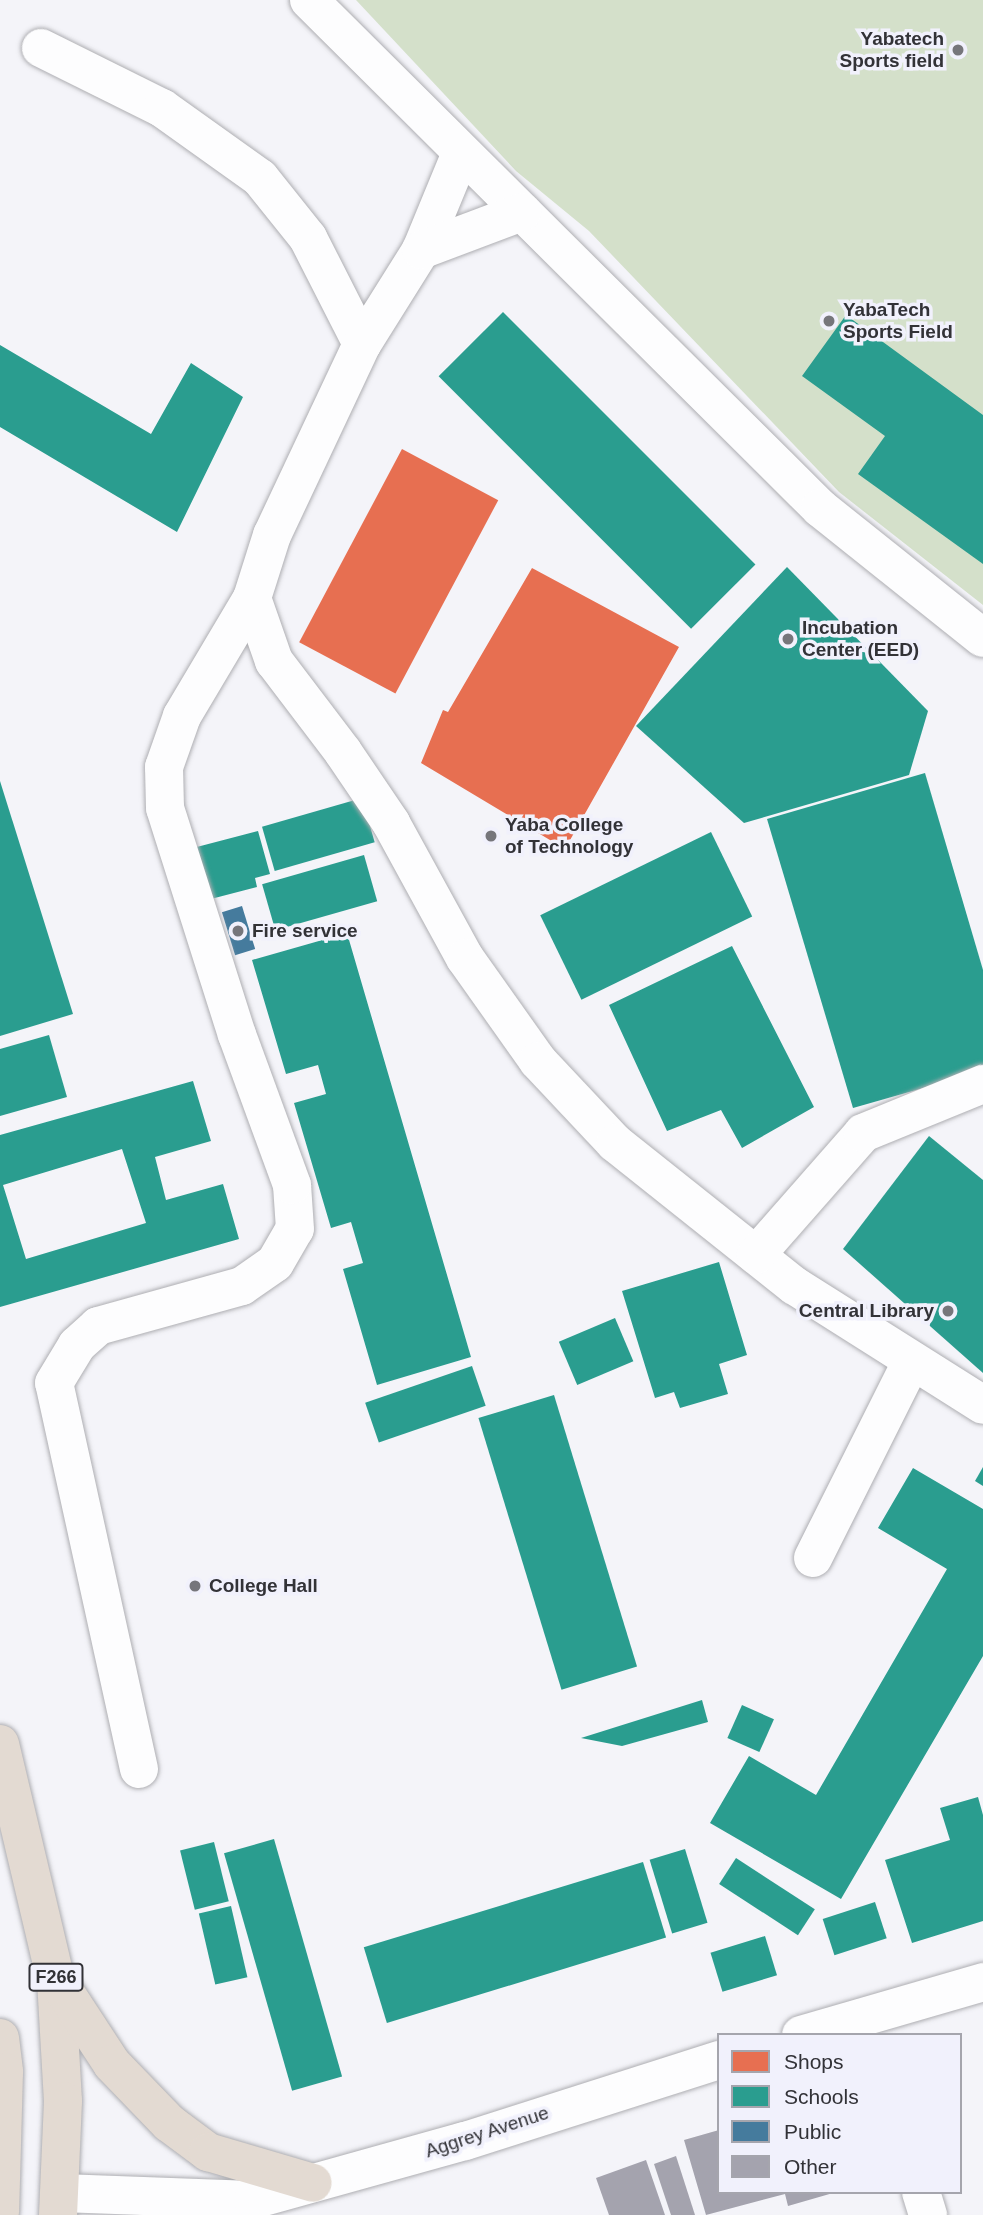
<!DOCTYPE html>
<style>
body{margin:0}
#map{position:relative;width:983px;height:2215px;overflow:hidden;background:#f4f4f9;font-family:Arial,sans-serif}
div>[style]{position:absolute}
.green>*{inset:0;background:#d4e0ca}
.shops>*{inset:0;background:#e76f51;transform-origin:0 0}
.schools>*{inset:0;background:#2a9d8f;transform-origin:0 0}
.public>*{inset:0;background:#457b9d;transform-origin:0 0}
.building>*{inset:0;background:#a4a3ae}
.roads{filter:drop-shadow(0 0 2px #aeaeb2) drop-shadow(0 0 2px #aeaeb2)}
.minor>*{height:38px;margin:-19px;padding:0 19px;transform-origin:19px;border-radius:19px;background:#fdfdfe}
.highway>*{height:38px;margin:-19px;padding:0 19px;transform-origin:19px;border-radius:19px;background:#e3dad2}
.dots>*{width:19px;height:19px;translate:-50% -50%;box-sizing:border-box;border:4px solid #f1f1fc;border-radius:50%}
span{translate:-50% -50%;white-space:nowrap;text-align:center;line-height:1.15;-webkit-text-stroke:7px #f1f1fc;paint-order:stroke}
.shield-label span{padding:2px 5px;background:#f1f1fc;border:2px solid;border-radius:5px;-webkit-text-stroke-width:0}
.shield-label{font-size:18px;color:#323237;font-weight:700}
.poi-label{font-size:19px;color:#323237;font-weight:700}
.right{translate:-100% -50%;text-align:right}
.left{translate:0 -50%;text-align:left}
.street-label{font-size:19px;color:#323237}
.legend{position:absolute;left:717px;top:2033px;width:245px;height:161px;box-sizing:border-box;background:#f1f1fc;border:2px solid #a5a5ad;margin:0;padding:9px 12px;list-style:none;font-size:21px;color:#323237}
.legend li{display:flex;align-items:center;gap:14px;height:35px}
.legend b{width:35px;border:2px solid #a5a5ad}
</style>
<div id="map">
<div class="green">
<i style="clip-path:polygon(356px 0,983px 0,983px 605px,839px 492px,589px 231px,516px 171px)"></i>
</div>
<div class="shops">
<i style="left:402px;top:449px;width:109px;height:219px;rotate:28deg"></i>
<i style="clip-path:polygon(532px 568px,679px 647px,565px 849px,421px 763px,443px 710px,448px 712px)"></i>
</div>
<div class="schools">
<i style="left:503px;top:312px;width:357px;height:91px;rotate:45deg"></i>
<i style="clip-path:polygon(846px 315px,983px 415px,983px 564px,858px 474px,885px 436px,802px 376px)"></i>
<i style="clip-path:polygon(0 345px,151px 434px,191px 363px,243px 397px,177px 532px,0 427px)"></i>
<i style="clip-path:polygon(787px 567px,928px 711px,909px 775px,744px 823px,636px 726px)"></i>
<i style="clip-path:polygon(925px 773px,983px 970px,983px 1071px,853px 1108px,767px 819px)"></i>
<i style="clip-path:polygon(0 781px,73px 1014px,0 1036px)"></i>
<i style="left:362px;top:798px;width:46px;height:104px;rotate:74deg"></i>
<i style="clip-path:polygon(258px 831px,270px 874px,255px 878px,257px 887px,207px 900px,193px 848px)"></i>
<i style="left:711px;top:832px;width:94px;height:190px;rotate:64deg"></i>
<i style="left:364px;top:855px;width:48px;height:106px;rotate:74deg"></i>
<i style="clip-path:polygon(347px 933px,471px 1357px,377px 1385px,343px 1269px,363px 1263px,351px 1222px,331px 1228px,294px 1103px,326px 1094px,318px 1065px,286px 1074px,252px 960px)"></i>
<i style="clip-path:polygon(732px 946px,814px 1107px,742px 1148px,721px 1110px,667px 1131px,609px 1005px)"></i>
<i style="clip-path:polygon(49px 1035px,67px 1097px,0 1116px,0 1049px)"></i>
<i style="clip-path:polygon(evenodd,193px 1081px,211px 1141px,155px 1157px,166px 1200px,223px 1184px,239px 1239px,0 1307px,0 1135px,193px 1081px,122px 1149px,146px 1223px,26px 1259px,3px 1185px,122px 1149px)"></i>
<i style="clip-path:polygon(929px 1136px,983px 1180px,983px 1373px,843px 1249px)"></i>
<i style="clip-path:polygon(719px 1262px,747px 1355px,719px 1364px,728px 1394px,680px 1408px,674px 1392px,655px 1398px,622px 1291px)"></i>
<i style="left:615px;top:1318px;width:47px;height:61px;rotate:67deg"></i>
<i style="left:472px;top:1366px;width:42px;height:113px;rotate:71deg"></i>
<i style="left:554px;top:1395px;width:284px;height:79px;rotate:73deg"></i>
<i style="clip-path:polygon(983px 1467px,983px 1486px,975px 1481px)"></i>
<i style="clip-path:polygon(913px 1468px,983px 1509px,983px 1656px,841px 1899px,710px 1823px,749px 1756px,816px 1795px,947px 1569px,878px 1528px)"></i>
<i style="clip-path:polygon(702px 1700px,708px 1722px,622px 1746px,581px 1738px)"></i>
<i style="left:742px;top:1705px;width:35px;height:36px;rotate:24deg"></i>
<i style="clip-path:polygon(978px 1797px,983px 1815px,983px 1921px,912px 1943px,885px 1860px,950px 1840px,940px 1808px)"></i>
<i style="left:274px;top:1839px;width:247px;height:52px;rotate:74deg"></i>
<i style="left:214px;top:1842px;width:61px;height:35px;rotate:76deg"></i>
<i style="left:685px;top:1849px;width:77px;height:37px;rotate:73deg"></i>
<i style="left:736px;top:1858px;width:94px;height:31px;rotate:33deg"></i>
<i style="left:643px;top:1862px;width:79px;height:292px;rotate:73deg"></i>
<i style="left:875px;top:1902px;width:38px;height:55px;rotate:72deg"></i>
<i style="left:231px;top:1906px;width:73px;height:33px;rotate:77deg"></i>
<i style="left:765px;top:1936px;width:41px;height:57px;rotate:73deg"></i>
</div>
<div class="public">
<i style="left:242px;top:906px;width:45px;height:21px;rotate:73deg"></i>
</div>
<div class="building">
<i style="clip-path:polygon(719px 2130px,719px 2192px,833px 2193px,788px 2206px,785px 2194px,706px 2215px,684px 2140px)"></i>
<i style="clip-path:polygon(676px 2156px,695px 2215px,671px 2215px,654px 2164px)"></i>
<i style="clip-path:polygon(646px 2160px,665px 2215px,609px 2215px,596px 2178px)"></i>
</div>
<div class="roads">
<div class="minor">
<i style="left:309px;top:0;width:721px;rotate:44.83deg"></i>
<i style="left:820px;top:508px;width:208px;rotate:38.6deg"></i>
<i style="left:41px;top:48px;width:135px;rotate:26.4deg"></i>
<i style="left:162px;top:108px;width:120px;rotate:35.5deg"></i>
<i style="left:260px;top:178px;width:77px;rotate:51.3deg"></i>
<i style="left:308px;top:238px;width:119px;rotate:63deg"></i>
<i style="left:461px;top:153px;width:105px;rotate:112.4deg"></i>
<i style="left:421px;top:250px;width:111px;rotate:122.1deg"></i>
<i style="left:362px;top:344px;width:211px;rotate:115.2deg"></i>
<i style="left:272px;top:535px;width:66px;rotate:107.6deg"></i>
<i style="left:252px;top:598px;width:67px;rotate:70.8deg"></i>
<i style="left:274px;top:661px;width:114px;rotate:52.8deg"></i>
<i style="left:343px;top:752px;width:86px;rotate:55.9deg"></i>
<i style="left:391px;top:823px;width:154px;rotate:61.3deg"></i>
<i style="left:465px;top:958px;width:126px;rotate:54.7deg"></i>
<i style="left:538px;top:1061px;width:112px;rotate:46.8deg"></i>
<i style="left:615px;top:1143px;width:230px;rotate:38.5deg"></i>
<i style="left:795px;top:1286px;width:222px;rotate:32.3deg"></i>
<i style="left:421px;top:250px;width:108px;rotate:-20.6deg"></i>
<i style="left:756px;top:1255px;width:162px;rotate:-48.7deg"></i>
<i style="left:863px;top:1133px;width:130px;rotate:-22.2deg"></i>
<i style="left:813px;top:1558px;width:221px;rotate:-63.4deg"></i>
<i style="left:139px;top:1769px;width:395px;rotate:-102.4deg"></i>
<i style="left:54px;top:1383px;width:44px;rotate:-58.8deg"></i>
<i style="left:77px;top:1345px;width:28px;rotate:-42deg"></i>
<i style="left:98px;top:1326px;width:149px;rotate:-15.5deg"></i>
<i style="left:242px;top:1286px;width:40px;rotate:-34.9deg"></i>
<i style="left:275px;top:1263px;width:39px;rotate:-60deg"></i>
<i style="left:295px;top:1229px;width:44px;rotate:-93.9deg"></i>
<i style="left:292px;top:1185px;width:160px;rotate:-110.1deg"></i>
<i style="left:237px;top:1035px;width:238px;rotate:-107.6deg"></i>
<i style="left:165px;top:808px;width:41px;rotate:-91.4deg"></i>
<i style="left:164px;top:767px;width:54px;rotate:-70.6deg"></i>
<i style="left:182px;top:716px;width:137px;rotate:-59.3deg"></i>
<i style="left:801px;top:2035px;width:190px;rotate:-16.2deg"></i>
<i style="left:921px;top:2192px;width:24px;rotate:73deg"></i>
<i style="left:61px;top:2193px;width:192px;rotate:2.1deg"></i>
<i style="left:253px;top:2200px;width:220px;rotate:-15.6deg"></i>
<i style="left:465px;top:2141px;width:267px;rotate:-17.7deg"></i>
</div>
<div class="highway">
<i style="left:0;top:1744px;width:243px;rotate:76.7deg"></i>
<i style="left:56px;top:1980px;width:121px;rotate:86.7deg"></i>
<i style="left:63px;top:2101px;width:114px;rotate:92.5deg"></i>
<i style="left:57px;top:1980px;width:100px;rotate:56.8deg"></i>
<i style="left:112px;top:2064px;width:82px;rotate:46deg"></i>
<i style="left:169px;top:2123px;width:49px;rotate:36.6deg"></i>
<i style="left:208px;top:2152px;width:109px;rotate:16.4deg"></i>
<i style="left:0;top:2038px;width:34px;rotate:83deg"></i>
<i style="left:4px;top:2072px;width:139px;rotate:91.6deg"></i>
</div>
</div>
<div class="dots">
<i style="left:958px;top:50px;background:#76767b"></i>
<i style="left:829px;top:321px;background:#76767b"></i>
<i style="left:788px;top:639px;background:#76767b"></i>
<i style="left:491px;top:836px;background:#76767b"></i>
<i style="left:238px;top:931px;background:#76767b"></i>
<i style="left:948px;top:1311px;background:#76767b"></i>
<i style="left:195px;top:1586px;background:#76767b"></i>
</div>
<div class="shield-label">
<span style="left:56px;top:1977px">F266</span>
</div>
<div class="poi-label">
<span class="right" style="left:944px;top:50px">Yabatech<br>Sports field</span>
<span class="left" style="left:843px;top:321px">YabaTech<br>Sports Field</span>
<span class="left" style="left:802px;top:639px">Incubation<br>Center (EED)</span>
<span class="left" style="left:505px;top:836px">Yaba College<br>of Technology</span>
<span class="left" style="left:252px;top:931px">Fire service</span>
<span class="right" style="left:934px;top:1311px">Central Library</span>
<span class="left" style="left:209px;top:1586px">College Hall</span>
</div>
<div class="street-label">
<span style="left:487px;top:2132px;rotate:-18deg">Aggrey Avenue</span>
</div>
<ul class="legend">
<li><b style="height:19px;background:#e76f51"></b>Shops</li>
<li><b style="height:19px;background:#2a9d8f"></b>Schools</li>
<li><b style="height:19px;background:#457b9d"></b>Public</li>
<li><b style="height:19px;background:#a4a3ae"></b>Other</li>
</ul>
</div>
